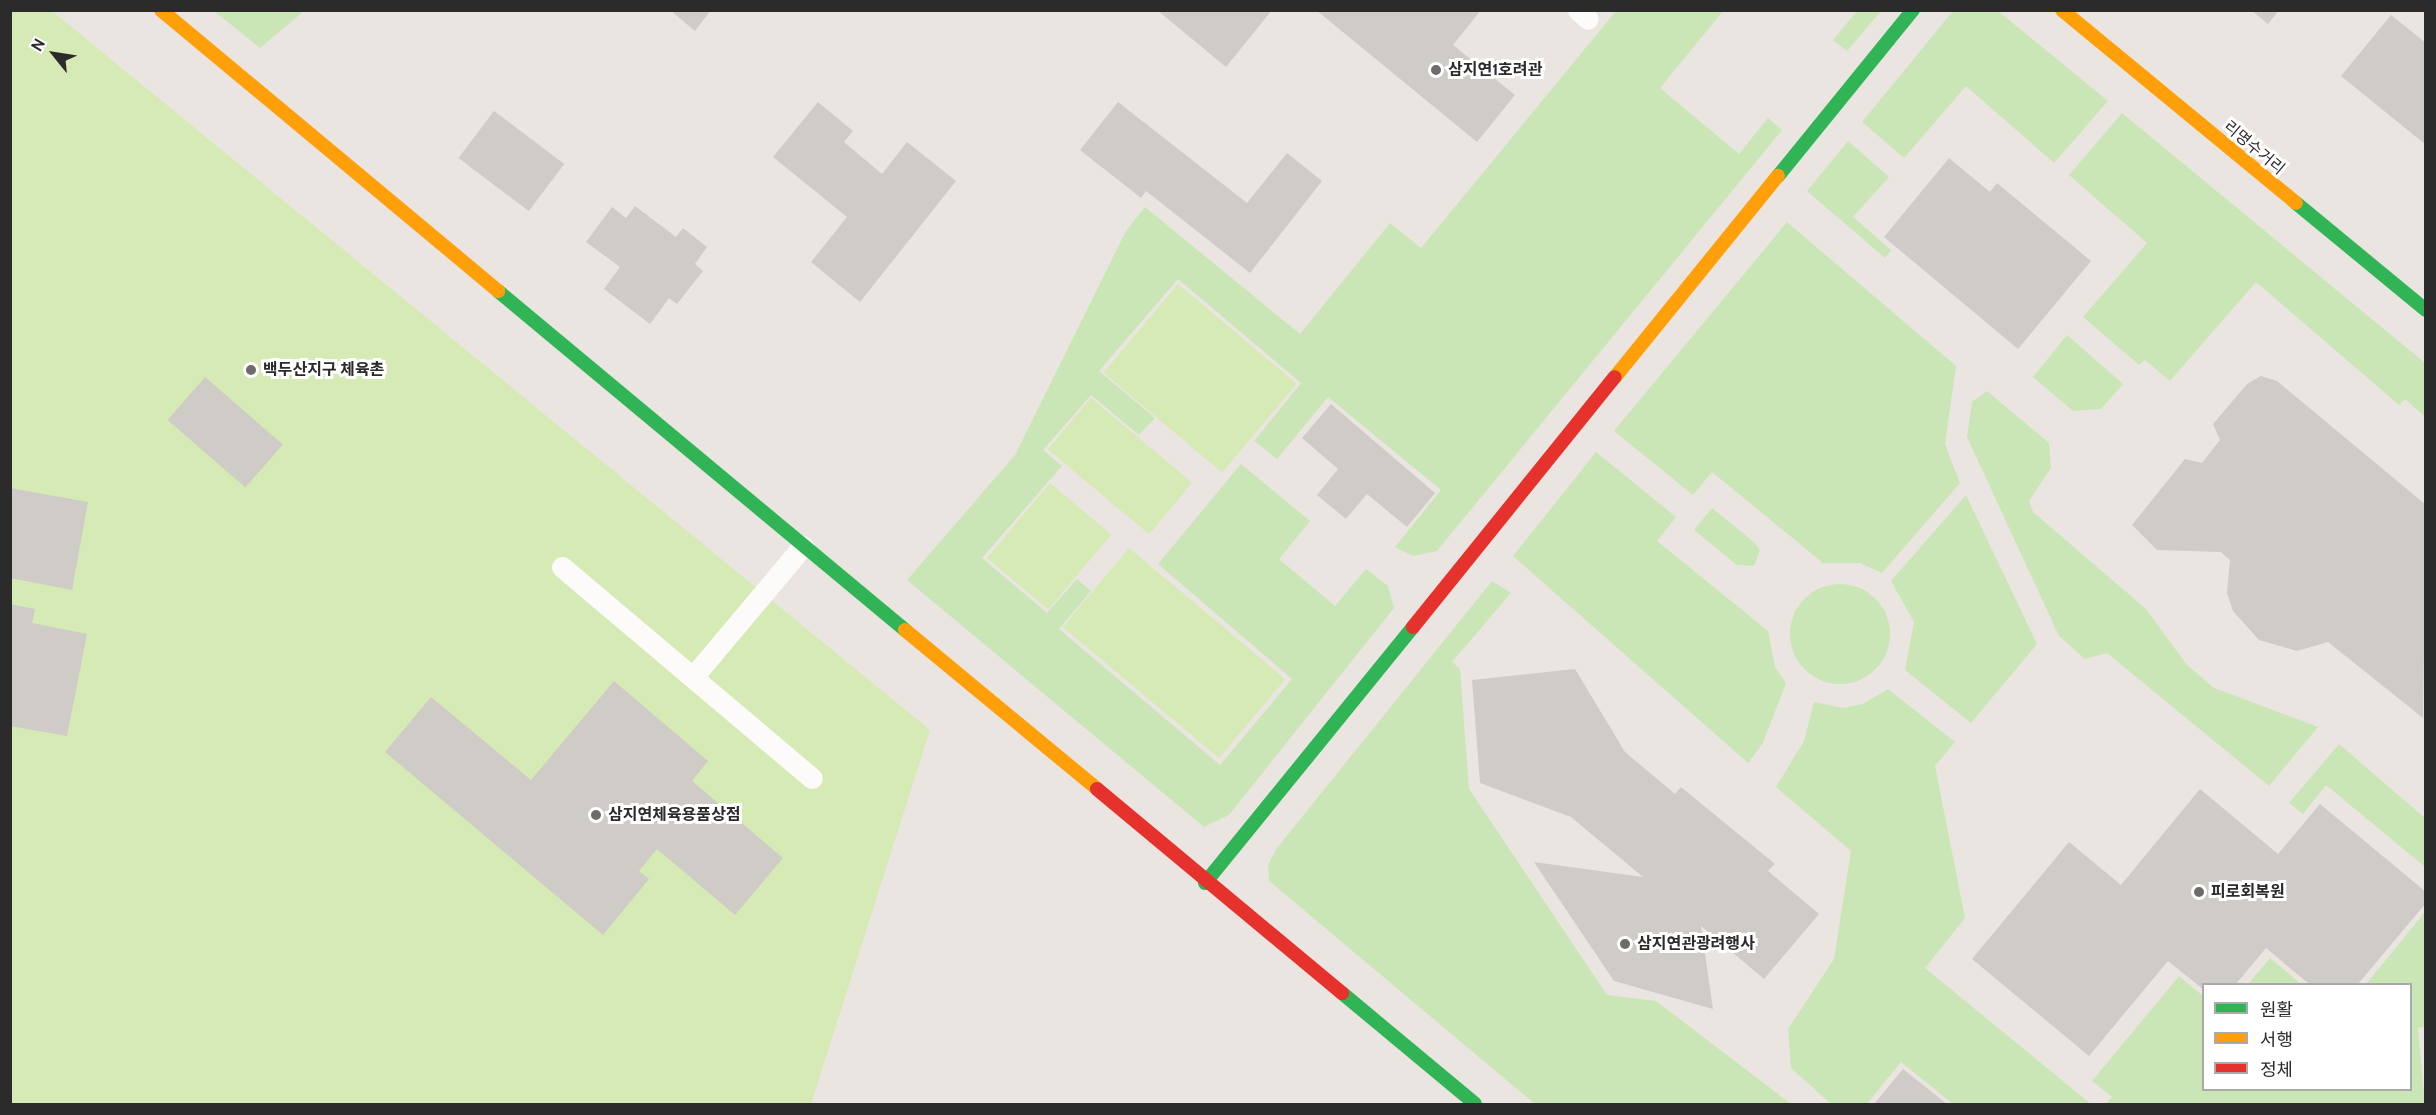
<!DOCTYPE html>
<meta charset="utf-8">
<style>
body{margin:0}
#map{position:relative;width:2436px;height:1115px;overflow:hidden;background:#eae5e0;font-family:Cabin,"Noto Sans KR",sans-serif}
div>[style]{position:absolute}
.green>*{inset:0;background:#cae6b7}
.round{border-radius:50%}
.pitch>*{inset:0;background:#d6eab5;transform-origin:0 0}
.building>*{inset:0;background:#cfcbc7;transform-origin:0 0}
.lane>*{height:21px;margin:-10.5px;padding:0 10.5px;transform-origin:10.5px;border-radius:10.5px;background:#fcfbfa}
.fast>*{height:14px;margin:-7px;padding:0 7px;transform-origin:7px;border-radius:7px;background:#30b455}
.slow>*{height:14px;margin:-7px;padding:0 7px;transform-origin:7px;border-radius:7px;background:#ff9f0a}
.jam>*{height:14px;margin:-7px;padding:0 7px;transform-origin:7px;border-radius:7px;background:#e5322d}
.dots>*{width:16px;height:16px;translate:-50% -50%;box-sizing:border-box;border:3px solid #fff;border-radius:50%}
span{translate:-50% -50%;white-space:nowrap;text-align:center;line-height:1.15;-webkit-text-stroke:6px #fff;paint-order:stroke}
.poi-label{font-size:16px;color:#2b2b2b;font-weight:700}
.left{translate:0 -50%;text-align:left}
.street-label{font-size:16px;color:#2b2b2b}
.frame{position:absolute;inset:0;border:12px solid #2b2b2b;pointer-events:none}
.legend{position:absolute;left:2202px;top:983px;width:210px;height:108px;box-sizing:border-box;background:#fff;border:2px solid #aaa;margin:0;padding:8px 10px;list-style:none;font-size:18px;color:#2b2b2b}
.legend li{display:flex;align-items:center;gap:12px;height:30px}
.legend b{width:30px;border:2px solid #aaa}
.north{position:absolute;left:24px;top:24px;width:60px;height:60px;-webkit-text-stroke:4px #fff;paint-order:stroke;rotate:300deg;font-size:16px;font-weight:700;line-height:24px;text-align:center;color:#2b2b2b}
.north::after{content:'';display:block;margin:auto;width:21px;height:27px;background:#2b2b2b;clip-path:polygon(50% 0,100% 100%,50% 72%,0 100%)}
</style>
<div id="map">
<div class="green">
<i style="clip-path:polygon(214px 11px,304px 11px,260px 48px)"></i>
<i style="clip-path:polygon(1616px 11px,1723px 11px,1660px 88px,1739px 154px,1768px 118px,1782px 130px,1437px 551px,1413px 556px,1395px 547px,1441px 490px,1328px 397px,1277px 459px,1254px 441px,1301px 383px,1178px 279px,1099px 371px,1155px 418px,1139px 435px,1091px 395px,1043px 450px,1062px 466px,982px 558px,1047px 613px,1077px 579px,1091px 591px,1059px 629px,1220px 765px,1292px 679px,1158px 564px,1241px 464px,1310px 521px,1279px 559px,1335px 606px,1366px 569px,1388px 586px,1394px 608px,1229px 815px,1204px 827px,907px 580px,1015px 455px,1126px 231px,1145px 207px,1300px 334px,1390px 223px,1421px 248px)"></i>
<i style="clip-path:polygon(1857px 11px,1881px 11px,1847px 51px,1833px 40px)"></i>
<i style="clip-path:polygon(1953px 11px,1998px 11px,2108px 101px,2054px 163px,1966px 86px,1904px 158px,1862px 122px)"></i>
<i style="clip-path:polygon(2122px 113px,2425px 363px,2425px 417px,2405px 399px,2399px 405px,2256px 282px,2170px 381px,2145px 360px,2139px 365px,2083px 317px,2147px 243px,2069px 175px)"></i>
<i style="clip-path:polygon(1848px 141px,1889px 177px,1853px 217px,1891px 250px,1885px 258px,1807px 191px)"></i>
<i style="clip-path:polygon(1787px 222px,1956px 366px,1945px 444px,1960px 483px,1882px 573px,1860px 563px,1823px 563px,1712px 472px,1693px 495px,1614px 431px)"></i>
<i style="clip-path:polygon(2067px 335px,2123px 384px,2101px 409px,2073px 411px,2033px 377px)"></i>
<i style="clip-path:polygon(1987px 391px,2049px 443px,2051px 468px,2029px 501px,2033px 512px,2146px 609px,2187px 665px,2214px 688px,2318px 727px,2269px 786px,2107px 653px,2085px 659px,2059px 636px,1967px 437px,1972px 402px)"></i>
<i style="clip-path:polygon(1596px 452px,1676px 517px,1657px 541px,1768px 631px,1775px 667px,1786px 683px,1763px 743px,1748px 763px,1513px 556px)"></i>
<i style="clip-path:polygon(1966px 495px,2037px 644px,1971px 723px,1905px 670px,1914px 622px,1891px 581px)"></i>
<i style="clip-path:polygon(1712px 508px,1755px 543px,1760px 550px,1754px 566px,1737px 565px,1694px 530px)"></i>
<i style="clip-path:polygon(1492px 581px,1511px 593px,1452px 662px,1460px 669px,1469px 789px,1607px 995px,1656px 1001px,1791px 1104px,1535px 1104px,1269px 881px,1268px 865px,1277px 848px)"></i>
<i class="round" style="left:1790px;top:584px;width:100px;height:100px"></i>
<i style="clip-path:polygon(1888px 689px,1955px 742px,1935px 766px,1965px 918px,1925px 968px,2091px 1104px,1953px 1104px,1901px 1062px,1867px 1104px,1831px 1104px,1791px 1068px,1788px 1029px,1834px 959px,1851px 851px,1776px 787px,1804px 741px,1814px 702px,1843px 708px,1863px 704px)"></i>
<i style="clip-path:polygon(2339px 744px,2425px 818px,2425px 867px,2326px 785px,2303px 814px,2289px 803px)"></i>
<i style="clip-path:polygon(2425px 912px,2425px 1026px,2418px 1028px,2425px 1104px,2106px 1104px,2112px 1097px,2092px 1081px,2179px 976px,2203px 996px,2204px 1090px,2410px 1090px,2410px 984px,2366px 984px)"></i>
<i style="clip-path:polygon(2270px 958px,2301px 984px,2248px 984px)"></i>
</div>
<div class="pitch">
<i style="clip-path:polygon(10px 11px,52px 11px,930px 730px,811px 1104px,11px 1104px)"></i>
<i style="left:1178px;top:284px;width:155px;height:116px;rotate:40deg"></i>
<i style="left:1091px;top:398px;width:132px;height:67px;rotate:40deg"></i>
<i style="left:1050px;top:483px;width:80px;height:98px;rotate:40deg"></i>
<i style="left:1129px;top:548px;width:204px;height:103px;rotate:40deg"></i>
</div>
<div class="building">
<i style="clip-path:polygon(670px 10px,711px 10px,695px 31px)"></i>
<i style="clip-path:polygon(1157px 10px,1272px 10px,1226px 67px)"></i>
<i style="clip-path:polygon(1316px 10px,1481px 10px,1453px 45px,1515px 95px,1477px 142px)"></i>
<i style="clip-path:polygon(2251px 10px,2279px 10px,2268px 24px)"></i>
<i style="clip-path:polygon(2391px 15px,2426px 43px,2426px 145px,2341px 76px)"></i>
<i style="clip-path:polygon(818px 102px,853px 131px,844px 142px,882px 174px,907px 142px,956px 181px,860px 302px,811px 262px,847px 217px,773px 157px)"></i>
<i style="clip-path:polygon(1118px 102px,1247px 203px,1287px 153px,1322px 181px,1250px 273px,1146px 191px,1141px 198px,1080px 150px)"></i>
<i style="left:494px;top:111px;width:88px;height:59px;rotate:37deg"></i>
<i style="clip-path:polygon(1949px 158px,1990px 192px,1997px 183px,2091px 261px,2018px 349px,1884px 237px)"></i>
<i style="clip-path:polygon(635px 206px,676px 237px,683px 228px,707px 247px,695px 264px,703px 271px,677px 304px,669px 298px,650px 324px,604px 289px,620px 267px,586px 242px,612px 207px,626px 218px)"></i>
<i style="clip-path:polygon(2261px 376px,2277px 381px,2426px 505px,2423px 718px,2328px 642px,2297px 651px,2259px 640px,2233px 611px,2227px 593px,2230px 560px,2221px 552px,2157px 550px,2132px 525px,2185px 459px,2202px 463px,2220px 440px,2213px 424px,2247px 384px)"></i>
<i style="left:205px;top:377px;width:103px;height:57px;rotate:41deg"></i>
<i style="clip-path:polygon(1331px 404px,1435px 493px,1407px 527px,1367px 494px,1346px 519px,1317px 495px,1338px 469px,1302px 438px)"></i>
<i style="clip-path:polygon(10px 488px,88px 502px,72px 590px,10px 578px)"></i>
<i style="clip-path:polygon(10px 604px,35px 609px,32px 623px,87px 634px,67px 736px,10px 726px)"></i>
<i style="clip-path:polygon(1575px 669px,1625px 752px,1675px 794px,1681px 787px,1775px 864px,1768px 871px,1819px 914px,1764px 979px,1701px 926px,1713px 1009px,1614px 981px,1534px 862px,1643px 877px,1571px 817px,1480px 783px,1472px 680px)"></i>
<i style="clip-path:polygon(614px 681px,708px 761px,692px 781px,783px 858px,735px 915px,657px 849px,639px 871px,649px 879px,603px 935px,385px 752px,431px 697px,531px 780px)"></i>
<i style="clip-path:polygon(2200px 789px,2278px 854px,2320px 804px,2426px 892px,2426px 903px,2358px 984px,2309px 984px,2266px 948px,2236px 984px,2204px 984px,2204px 990px,2168px 961px,2089px 1056px,1972px 959px,2069px 842px,2121px 885px)"></i>
<i style="clip-path:polygon(1903px 1069px,1947px 1104px,1874px 1104px)"></i>
</div>
<div class="lane">
<i style="left:1578px;top:10px;width:13px;rotate:42deg"></i>
<i style="left:562px;top:567px;width:327px;rotate:40.2deg"></i>
<i style="left:693px;top:677px;width:171px;rotate:-50deg"></i>
</div>
<div class="fast">
<i style="left:1778px;top:176px;width:214px;rotate:-50.9deg"></i>
<i style="left:2296px;top:203px;width:168px;rotate:39.5deg"></i>
<i style="left:498px;top:291px;width:530px;rotate:39.79deg"></i>
<i style="left:1205px;top:883px;width:330px;rotate:-50.9deg"></i>
<i style="left:1342px;top:993px;width:173px;rotate:39.8deg"></i>
</div>
<div class="slow">
<i style="left:161px;top:10px;width:439px;rotate:39.8deg"></i>
<i style="left:2062px;top:10px;width:303px;rotate:39.5deg"></i>
<i style="left:1615px;top:377px;width:259px;rotate:-51deg"></i>
<i style="left:905px;top:630px;width:249px;rotate:39.6deg"></i>
</div>
<div class="jam">
<i style="left:1413px;top:627px;width:321px;rotate:-51.1deg"></i>
<i style="left:1097px;top:789px;width:319px;rotate:39.8deg"></i>
</div>
<div class="dots">
<i style="left:1436px;top:70px;background:#6e6c6a"></i>
<i style="left:251px;top:370px;background:#6e6c6a"></i>
<i style="left:596px;top:815px;background:#6e6c6a"></i>
<i style="left:2199px;top:892px;background:#6e6c6a"></i>
<i style="left:1625px;top:944px;background:#6e6c6a"></i>
</div>
<div class="poi-label">
<span class="left" style="left:1448px;top:70px">삼지연1호려관</span>
<span class="left" style="left:263px;top:370px">백두산지구 체육촌</span>
<span class="left" style="left:608px;top:815px">삼지연체육용품상점</span>
<span class="left" style="left:2211px;top:892px">피로회복원</span>
<span class="left" style="left:1637px;top:944px">삼지연관광려행사</span>
</div>
<div class="street-label">
<span style="left:2254px;top:148px;rotate:40deg">리명수거리</span>
</div>
<div class="frame"></div>
<ul class="legend">
<li><b style="height:8px;background:#30b455"></b>원활</li>
<li><b style="height:8px;background:#ff9f0a"></b>서행</li>
<li><b style="height:8px;background:#e5322d"></b>정체</li>
</ul>
<div class="north">N</div>
</div>
